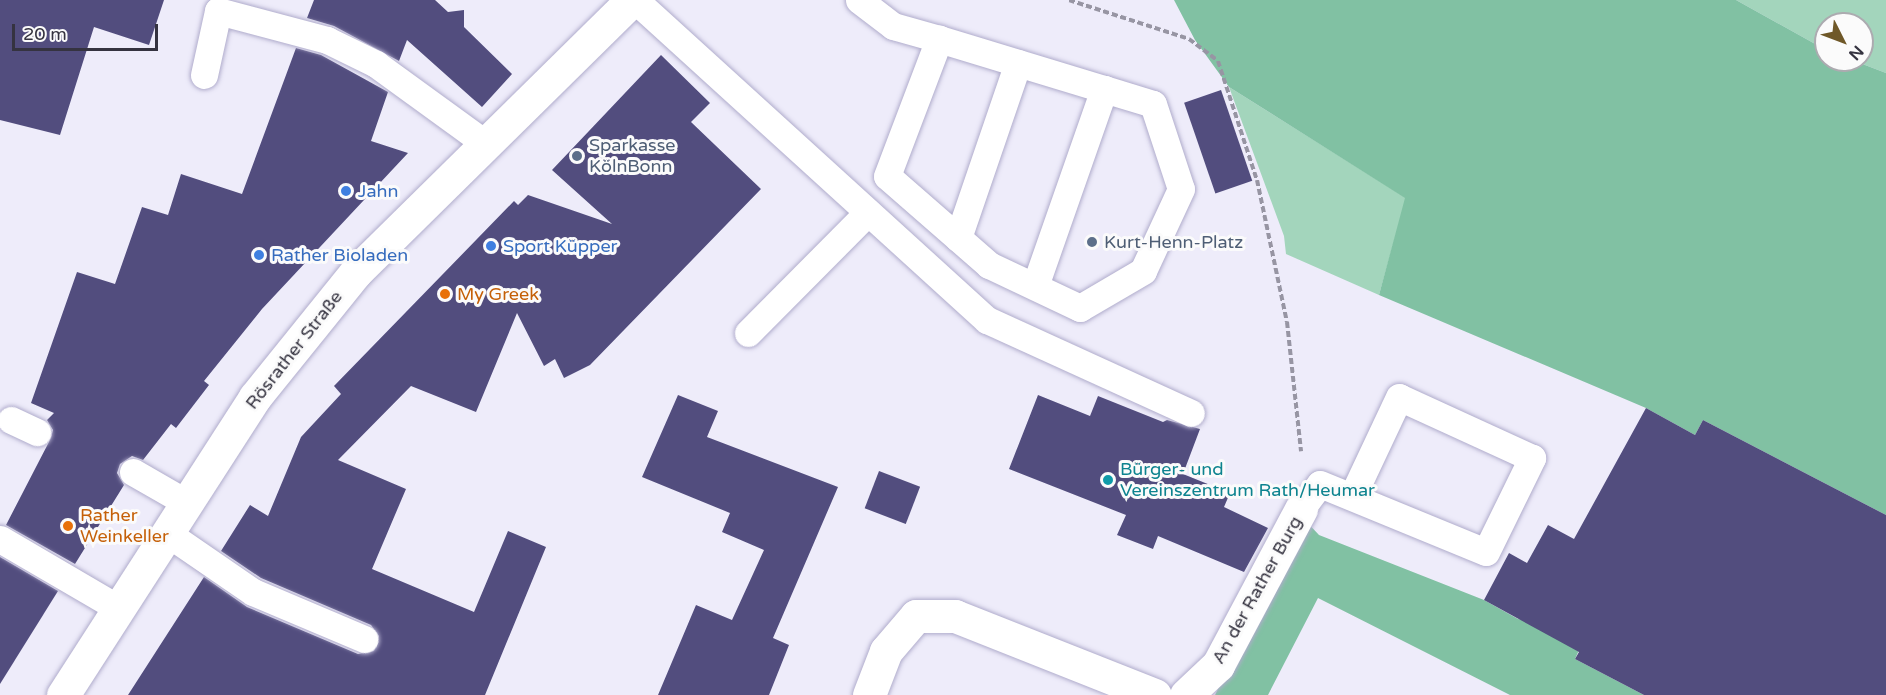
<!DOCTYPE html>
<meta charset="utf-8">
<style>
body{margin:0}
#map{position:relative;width:1886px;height:695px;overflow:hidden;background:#eeecfa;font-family:"Varela Round",sans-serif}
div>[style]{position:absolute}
.green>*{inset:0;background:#a3d5bc}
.forest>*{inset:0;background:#81c1a3}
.building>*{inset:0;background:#524d7e;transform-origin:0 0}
.path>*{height:4px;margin-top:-2px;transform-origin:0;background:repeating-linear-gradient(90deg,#9795a3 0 6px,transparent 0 9px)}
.roads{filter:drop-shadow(0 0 2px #b0accc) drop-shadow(0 0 2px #b0accc)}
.service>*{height:27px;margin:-13.5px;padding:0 13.5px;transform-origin:13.5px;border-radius:13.5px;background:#fff}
.minor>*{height:33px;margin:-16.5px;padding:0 16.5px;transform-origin:16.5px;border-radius:16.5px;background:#fff}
.secondary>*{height:33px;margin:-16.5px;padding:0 16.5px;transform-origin:16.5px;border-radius:16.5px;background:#fff}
.dots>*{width:16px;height:16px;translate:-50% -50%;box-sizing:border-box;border:3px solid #fbfbfb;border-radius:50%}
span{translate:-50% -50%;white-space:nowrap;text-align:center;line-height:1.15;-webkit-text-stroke:6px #fbfbfb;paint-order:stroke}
.service-label{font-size:18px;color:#4e5e75}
.left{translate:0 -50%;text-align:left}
.shop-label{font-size:18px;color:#366cbe}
.food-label{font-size:18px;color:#c56008}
.street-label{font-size:18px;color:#353340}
.culture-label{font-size:18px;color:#0d838f}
.north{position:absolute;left:1814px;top:12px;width:60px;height:60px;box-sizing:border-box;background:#fbfbfb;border:2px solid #acabb0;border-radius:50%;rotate:132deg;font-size:16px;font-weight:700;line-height:24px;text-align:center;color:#353340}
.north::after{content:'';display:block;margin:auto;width:21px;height:27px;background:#6f5828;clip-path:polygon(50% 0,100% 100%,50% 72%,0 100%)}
.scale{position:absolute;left:12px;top:24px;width:146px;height:27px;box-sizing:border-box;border:3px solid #353340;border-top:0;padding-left:8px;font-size:18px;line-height:21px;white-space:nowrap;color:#353340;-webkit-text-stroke:4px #fbfbfb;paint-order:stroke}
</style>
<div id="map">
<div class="green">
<i style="clip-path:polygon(1736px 0,1886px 0,1886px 73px,1852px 60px,1862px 60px,1862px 24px,1826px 24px,1826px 50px)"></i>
<i style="clip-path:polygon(1229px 87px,1406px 198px,1379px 295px,1286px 254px,1284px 236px)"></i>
</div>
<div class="forest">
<i style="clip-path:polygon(1174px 0,1736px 0,1826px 50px,1826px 60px,1852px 60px,1886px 73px,1886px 515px,1703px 420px,1695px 435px,1646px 408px,1379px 295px,1405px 198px,1229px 87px,1195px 40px)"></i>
<i style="clip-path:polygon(1301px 516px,1319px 535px,1484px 600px,1518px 619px,1588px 630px,1575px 659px,1644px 695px,1510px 695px,1318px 598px,1268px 695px,1215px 695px)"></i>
</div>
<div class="building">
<i style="clip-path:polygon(0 0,164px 0,149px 45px,94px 27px,60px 135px,0 120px)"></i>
<i style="clip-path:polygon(314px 0,435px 0,448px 12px,464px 10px,464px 27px,512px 74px,482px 107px,407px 40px,399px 61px,334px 26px,307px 18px)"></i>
<i style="clip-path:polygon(296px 48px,321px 55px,388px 92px,371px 141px,408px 153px,262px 309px,204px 381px,209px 385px,176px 428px,171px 424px,143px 460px,132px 456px,120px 464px,117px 473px,124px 485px,75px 564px,6px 525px,51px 438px,53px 430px,47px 420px,54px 413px,31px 403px,77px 272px,115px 284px,142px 207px,168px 215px,181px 174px,242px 194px)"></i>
<i style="clip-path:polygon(661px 55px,710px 103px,691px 122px,761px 189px,590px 365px,564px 378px,555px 359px,544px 366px,517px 313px,476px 412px,411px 386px,338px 460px,406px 489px,372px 569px,474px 612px,508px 531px,546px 547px,485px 695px,128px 695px,204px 577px,247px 607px,358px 654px,374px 651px,379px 636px,371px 625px,261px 578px,221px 551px,250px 505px,268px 516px,301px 437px,341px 394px,334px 386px,514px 201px,518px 205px,528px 195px,612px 224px,552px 170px)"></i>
<i style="left:1221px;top:90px;width:96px;height:39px;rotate:71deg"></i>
<i style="clip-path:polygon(678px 395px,718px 411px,707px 437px,838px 487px,773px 638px,789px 645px,769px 695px,658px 695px,696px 605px,732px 620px,764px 550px,722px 532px,730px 513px,642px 477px)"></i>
<i style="clip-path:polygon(1038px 395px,1090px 416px,1098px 396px,1163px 422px,1167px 420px,1200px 429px,1183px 474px,1230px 493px,1224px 507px,1268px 528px,1244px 572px,1158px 536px,1153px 549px,1117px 535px,1126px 515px,1009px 469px)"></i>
<i style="clip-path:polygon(1646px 408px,1695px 435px,1703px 420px,1886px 515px,1886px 695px,1644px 695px,1575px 659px,1579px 652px,1484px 600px,1509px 553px,1527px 563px,1548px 525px,1574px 539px)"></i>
<i style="left:879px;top:471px;width:44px;height:40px;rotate:21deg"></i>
<i style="clip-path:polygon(0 557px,58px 591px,0 684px)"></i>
</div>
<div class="path">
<i style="left:1069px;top:0;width:126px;rotate:18deg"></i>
<i style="left:1189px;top:39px;width:36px;rotate:37deg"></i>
<i style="left:1218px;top:61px;width:125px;rotate:71.9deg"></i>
<i style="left:1257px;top:180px;width:145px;rotate:78.1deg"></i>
<i style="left:1287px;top:322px;width:130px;rotate:83.8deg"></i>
</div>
<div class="roads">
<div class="service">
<i style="left:635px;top:0;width:476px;rotate:42.3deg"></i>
<i style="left:987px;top:320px;width:224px;rotate:24.5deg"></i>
<i style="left:859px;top:0;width:43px;rotate:37.4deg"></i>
<i style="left:893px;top:26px;width:48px;rotate:15.8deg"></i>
<i style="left:939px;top:39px;width:172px;rotate:16.9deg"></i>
<i style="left:1104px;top:89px;width:51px;rotate:17deg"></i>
<i style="left:1153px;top:104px;width:89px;rotate:71.8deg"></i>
<i style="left:1181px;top:189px;width:90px;rotate:114.9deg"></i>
<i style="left:1143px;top:271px;width:73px;rotate:149.6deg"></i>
<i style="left:1080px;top:308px;width:101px;rotate:-154.7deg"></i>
<i style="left:989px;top:265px;width:135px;rotate:-138.9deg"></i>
<i style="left:887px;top:176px;width:147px;rotate:-69.2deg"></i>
<i style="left:204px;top:75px;width:66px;rotate:-77.7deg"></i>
<i style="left:218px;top:11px;width:113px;rotate:14.9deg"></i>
<i style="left:327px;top:40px;width:55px;rotate:26.1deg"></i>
<i style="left:376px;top:64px;width:136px;rotate:36deg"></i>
<i style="left:958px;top:238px;width:185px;rotate:-71.1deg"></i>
<i style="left:1035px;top:286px;width:209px;rotate:-70.7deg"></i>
<i style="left:748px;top:333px;width:170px;rotate:-45.2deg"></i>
<i style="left:11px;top:420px;width:29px;rotate:25deg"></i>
<i style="left:133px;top:472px;width:62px;rotate:29.9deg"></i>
<i style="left:1301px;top:509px;width:31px;rotate:-53deg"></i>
<i style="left:1320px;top:484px;width:179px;rotate:22.3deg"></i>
<i style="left:1486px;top:552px;width:105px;rotate:-63.9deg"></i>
<i style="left:1532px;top:458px;width:146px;rotate:-155.4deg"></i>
<i style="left:1399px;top:397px;width:110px;rotate:115.2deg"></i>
<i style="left:167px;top:533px;width:104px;rotate:34.5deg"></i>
<i style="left:253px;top:592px;width:121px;rotate:22.9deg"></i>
<i style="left:0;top:539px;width:137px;rotate:30.3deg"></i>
</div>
<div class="minor">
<i style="left:869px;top:695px;width:47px;rotate:-68.9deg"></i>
<i style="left:886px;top:651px;width:46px;rotate:-49.4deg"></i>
<i style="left:916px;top:616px;width:39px"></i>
<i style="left:955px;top:616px;width:215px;rotate:21.6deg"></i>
<i style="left:1186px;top:695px;width:44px;rotate:-43.2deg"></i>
<i style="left:1218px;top:665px;width:177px;rotate:-62deg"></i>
</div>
<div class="secondary">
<i style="left:63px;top:695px;width:354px;rotate:-57.2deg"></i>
<i style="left:255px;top:397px;width:161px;rotate:-51.1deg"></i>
<i style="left:356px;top:272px;width:388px;rotate:-44.6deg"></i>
</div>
</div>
<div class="dots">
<i style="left:577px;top:156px;background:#5c6f8a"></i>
<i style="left:346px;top:191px;background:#3f7fe0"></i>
<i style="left:1092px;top:242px;background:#5c6f8a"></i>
<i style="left:491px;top:246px;background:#3f7fe0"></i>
<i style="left:259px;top:255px;background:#3f7fe0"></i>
<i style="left:445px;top:294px;background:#e8710a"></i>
<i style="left:1108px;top:480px;background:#0f9aa8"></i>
<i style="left:68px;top:526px;background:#e8710a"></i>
</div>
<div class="service-label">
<span class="left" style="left:589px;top:156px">Sparkasse<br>KölnBonn</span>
<span class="left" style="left:1104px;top:242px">Kurt-Henn-Platz</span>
</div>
<div class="shop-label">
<span class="left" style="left:358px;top:191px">Jahn</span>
<span class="left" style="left:503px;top:246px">Sport Küpper</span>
<span class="left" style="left:271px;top:255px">Rather Bioladen</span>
</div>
<div class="food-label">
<span class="left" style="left:457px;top:294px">My Greek</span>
<span class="left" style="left:80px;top:526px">Rather<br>Weinkeller</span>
</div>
<div class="street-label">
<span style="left:294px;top:350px;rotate:-52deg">Rösrather Straße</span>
<span style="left:1257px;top:590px;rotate:-61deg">An der Rather Burg</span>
</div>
<div class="culture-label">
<span class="left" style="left:1120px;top:480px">Bürger- und<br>Vereinszentrum Rath/Heumar</span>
</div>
<div class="north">N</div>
<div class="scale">20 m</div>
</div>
